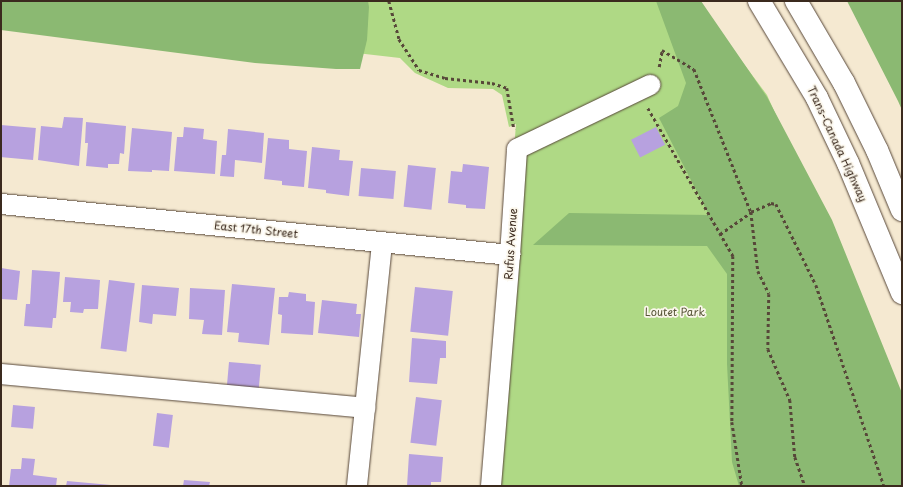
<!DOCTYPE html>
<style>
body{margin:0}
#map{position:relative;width:903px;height:487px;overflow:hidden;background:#f5e9d1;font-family:"Playpen Sans",sans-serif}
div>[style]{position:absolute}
.green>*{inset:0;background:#afd985}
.forest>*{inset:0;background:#8bb972}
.building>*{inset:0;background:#b7a1df;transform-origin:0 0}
.path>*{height:2.5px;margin-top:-1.25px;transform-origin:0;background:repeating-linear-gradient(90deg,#574739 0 3px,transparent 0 6px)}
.roads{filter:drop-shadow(0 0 1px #574739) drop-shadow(0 0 1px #574739)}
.minor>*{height:20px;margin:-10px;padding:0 10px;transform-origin:10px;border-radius:10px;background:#fff}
.highway>*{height:22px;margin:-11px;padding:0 11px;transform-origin:11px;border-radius:11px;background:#fff}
span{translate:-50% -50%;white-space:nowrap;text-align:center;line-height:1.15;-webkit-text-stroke:3.5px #fbf7ec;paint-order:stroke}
.street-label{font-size:11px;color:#3b2a1e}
.park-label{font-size:11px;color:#585638}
.frame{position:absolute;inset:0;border:2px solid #3b2a1e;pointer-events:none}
</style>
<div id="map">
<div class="green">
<i style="clip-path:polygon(1px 1px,697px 1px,767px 95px,880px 348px,902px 486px,488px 486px,516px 124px,509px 127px,502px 95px,493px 89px,448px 88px,415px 73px,400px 58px,1px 12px)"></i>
</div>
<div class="forest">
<i style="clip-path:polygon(1px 1px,368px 1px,369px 7px,367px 40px,360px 69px,336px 69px,255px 63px,1px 30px)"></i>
<i style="clip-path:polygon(656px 1px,701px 1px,767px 97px,832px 220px,902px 393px,902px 486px,739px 486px,732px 462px,727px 364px,727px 274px,707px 246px,533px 245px,569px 213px,709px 215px,659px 118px,678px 106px,686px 83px)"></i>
<i style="clip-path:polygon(847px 1px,902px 1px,902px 110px,898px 101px)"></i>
</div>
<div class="building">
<i style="clip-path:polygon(64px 117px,83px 118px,79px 166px,38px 160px,41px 126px,62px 128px)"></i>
<i style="clip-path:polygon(86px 122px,126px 126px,124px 154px,120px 153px,119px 164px,108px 164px,108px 168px,86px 166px,88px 143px,85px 143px)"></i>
<i style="left:1px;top:125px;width:35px;height:32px;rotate:5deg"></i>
<i style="clip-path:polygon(184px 127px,204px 129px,203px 139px,217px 141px,215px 174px,174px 171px,177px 137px,183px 137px)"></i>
<i style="left:656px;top:127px;width:20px;height:28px;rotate:63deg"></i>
<i style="clip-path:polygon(132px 128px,172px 132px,169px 171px,152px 170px,152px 172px,128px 171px)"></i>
<i style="clip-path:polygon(228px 129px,264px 133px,262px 163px,235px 160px,234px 177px,220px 176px,222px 155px,226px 155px)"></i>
<i style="clip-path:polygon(268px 138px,289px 140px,289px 149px,307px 151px,304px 187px,282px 185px,282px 181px,264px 179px)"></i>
<i style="clip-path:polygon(312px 147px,340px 150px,339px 160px,353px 161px,349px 196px,326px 193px,326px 190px,308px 188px)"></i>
<i style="clip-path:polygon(463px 164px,489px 167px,485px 209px,466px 208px,466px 205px,448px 203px,451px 171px,462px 172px)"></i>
<i style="left:408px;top:165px;width:28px;height:42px;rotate:6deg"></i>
<i style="left:361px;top:168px;width:35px;height:28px;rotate:5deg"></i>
<i style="clip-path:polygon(1px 268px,20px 271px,17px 300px,1px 299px)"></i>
<i style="clip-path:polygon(32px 270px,60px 272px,56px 318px,53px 318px,52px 328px,24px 326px,26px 304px,30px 304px)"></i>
<i style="clip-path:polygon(65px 277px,100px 280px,98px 309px,84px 309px,83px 313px,70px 312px,71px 302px,63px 302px)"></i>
<i style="left:109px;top:280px;width:26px;height:69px;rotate:7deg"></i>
<i style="clip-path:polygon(232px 284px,275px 288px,269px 345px,238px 342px,239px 333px,227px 332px)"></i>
<i style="clip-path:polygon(142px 285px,179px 288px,176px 316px,153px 314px,152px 324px,139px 322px)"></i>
<i style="left:415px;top:287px;width:38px;height:45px;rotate:6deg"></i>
<i style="clip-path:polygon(190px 288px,225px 290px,222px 335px,202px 334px,204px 320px,189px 319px)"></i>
<i style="clip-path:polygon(289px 292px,306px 294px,306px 301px,315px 302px,313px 335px,281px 333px,282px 315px,278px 314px,279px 297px,288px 297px)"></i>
<i style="clip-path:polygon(322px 300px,357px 304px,356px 314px,361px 314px,359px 337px,318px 333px)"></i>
<i style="clip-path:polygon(412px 338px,446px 341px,446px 358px,440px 358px,437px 384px,409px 382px)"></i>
<i style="left:229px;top:362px;width:32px;height:25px;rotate:5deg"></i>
<i style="left:416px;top:397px;width:26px;height:46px;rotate:7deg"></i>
<i style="left:13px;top:405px;width:22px;height:22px;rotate:5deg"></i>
<i style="left:157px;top:413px;width:16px;height:33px;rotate:7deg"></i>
<i style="clip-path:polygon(409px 454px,443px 457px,441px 482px,431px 482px,431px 486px,407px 486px)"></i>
<i style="clip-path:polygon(22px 458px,35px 459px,33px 475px,57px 478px,56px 486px,9px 486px,11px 469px,21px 469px)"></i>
<i style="clip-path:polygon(184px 480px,210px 482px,209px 486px,183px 486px)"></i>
<i style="clip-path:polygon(67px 481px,111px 485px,111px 486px,66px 486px)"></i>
</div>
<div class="path">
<i style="left:389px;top:1px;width:39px;rotate:75deg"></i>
<i style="left:399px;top:39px;width:37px;rotate:57deg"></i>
<i style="left:419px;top:70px;width:27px;rotate:17deg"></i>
<i style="left:445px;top:78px;width:47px;rotate:6.1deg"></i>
<i style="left:492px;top:83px;width:16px;rotate:18deg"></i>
<i style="left:507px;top:88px;width:42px;rotate:80.3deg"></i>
<i style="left:659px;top:67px;width:17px;rotate:-80deg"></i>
<i style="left:662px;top:50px;width:37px;rotate:31deg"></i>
<i style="left:694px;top:69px;width:154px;rotate:68.3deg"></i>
<i style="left:751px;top:212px;width:59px;rotate:83.2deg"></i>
<i style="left:758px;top:271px;width:25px;rotate:64deg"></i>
<i style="left:769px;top:294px;width:55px;rotate:91deg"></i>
<i style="left:768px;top:349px;width:56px;rotate:66.7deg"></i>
<i style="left:790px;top:400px;width:57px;rotate:85deg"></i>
<i style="left:795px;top:457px;width:31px;rotate:71deg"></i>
<i style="left:648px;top:108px;width:171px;rotate:60.1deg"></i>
<i style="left:733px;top:256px;width:166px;rotate:90.3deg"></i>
<i style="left:732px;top:422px;width:65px;rotate:81.1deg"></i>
<i style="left:720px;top:234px;width:38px;rotate:-35deg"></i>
<i style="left:751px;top:212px;width:22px;rotate:-24deg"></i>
<i style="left:771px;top:203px;width:5px;rotate:11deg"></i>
<i style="left:776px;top:204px;width:90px;rotate:63.7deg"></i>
<i style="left:816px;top:285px;width:212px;rotate:71.3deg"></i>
</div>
<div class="roads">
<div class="minor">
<i style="left:1px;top:204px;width:512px;rotate:5.72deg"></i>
<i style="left:1px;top:374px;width:366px;rotate:5.3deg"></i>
<i style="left:365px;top:408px;width:78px;rotate:95.9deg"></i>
<i style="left:365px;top:408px;width:166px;rotate:-84.1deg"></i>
<i style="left:491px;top:486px;width:232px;rotate:-85.3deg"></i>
<i style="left:510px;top:255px;width:106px;rotate:-86.2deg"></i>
<i style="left:517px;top:149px;width:148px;rotate:-25.7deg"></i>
</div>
<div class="highway">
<i style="left:759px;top:1px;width:113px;rotate:59.1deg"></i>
<i style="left:817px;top:98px;width:72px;rotate:64.5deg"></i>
<i style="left:848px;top:163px;width:141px;rotate:67.4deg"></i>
<i style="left:796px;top:1px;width:95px;rotate:59.7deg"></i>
<i style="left:844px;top:83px;width:75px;rotate:63.8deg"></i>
<i style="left:877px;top:150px;width:65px;rotate:67.4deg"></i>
</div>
</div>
<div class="street-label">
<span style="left:837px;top:144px;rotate:65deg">Trans-Canada Highway</span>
<span style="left:256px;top:230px;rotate:6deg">East 17th Street</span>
<span style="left:511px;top:244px;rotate:-86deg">Rufus Avenue</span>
</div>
<div class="park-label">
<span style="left:675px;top:312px">Loutet Park</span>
</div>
<div class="frame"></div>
</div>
